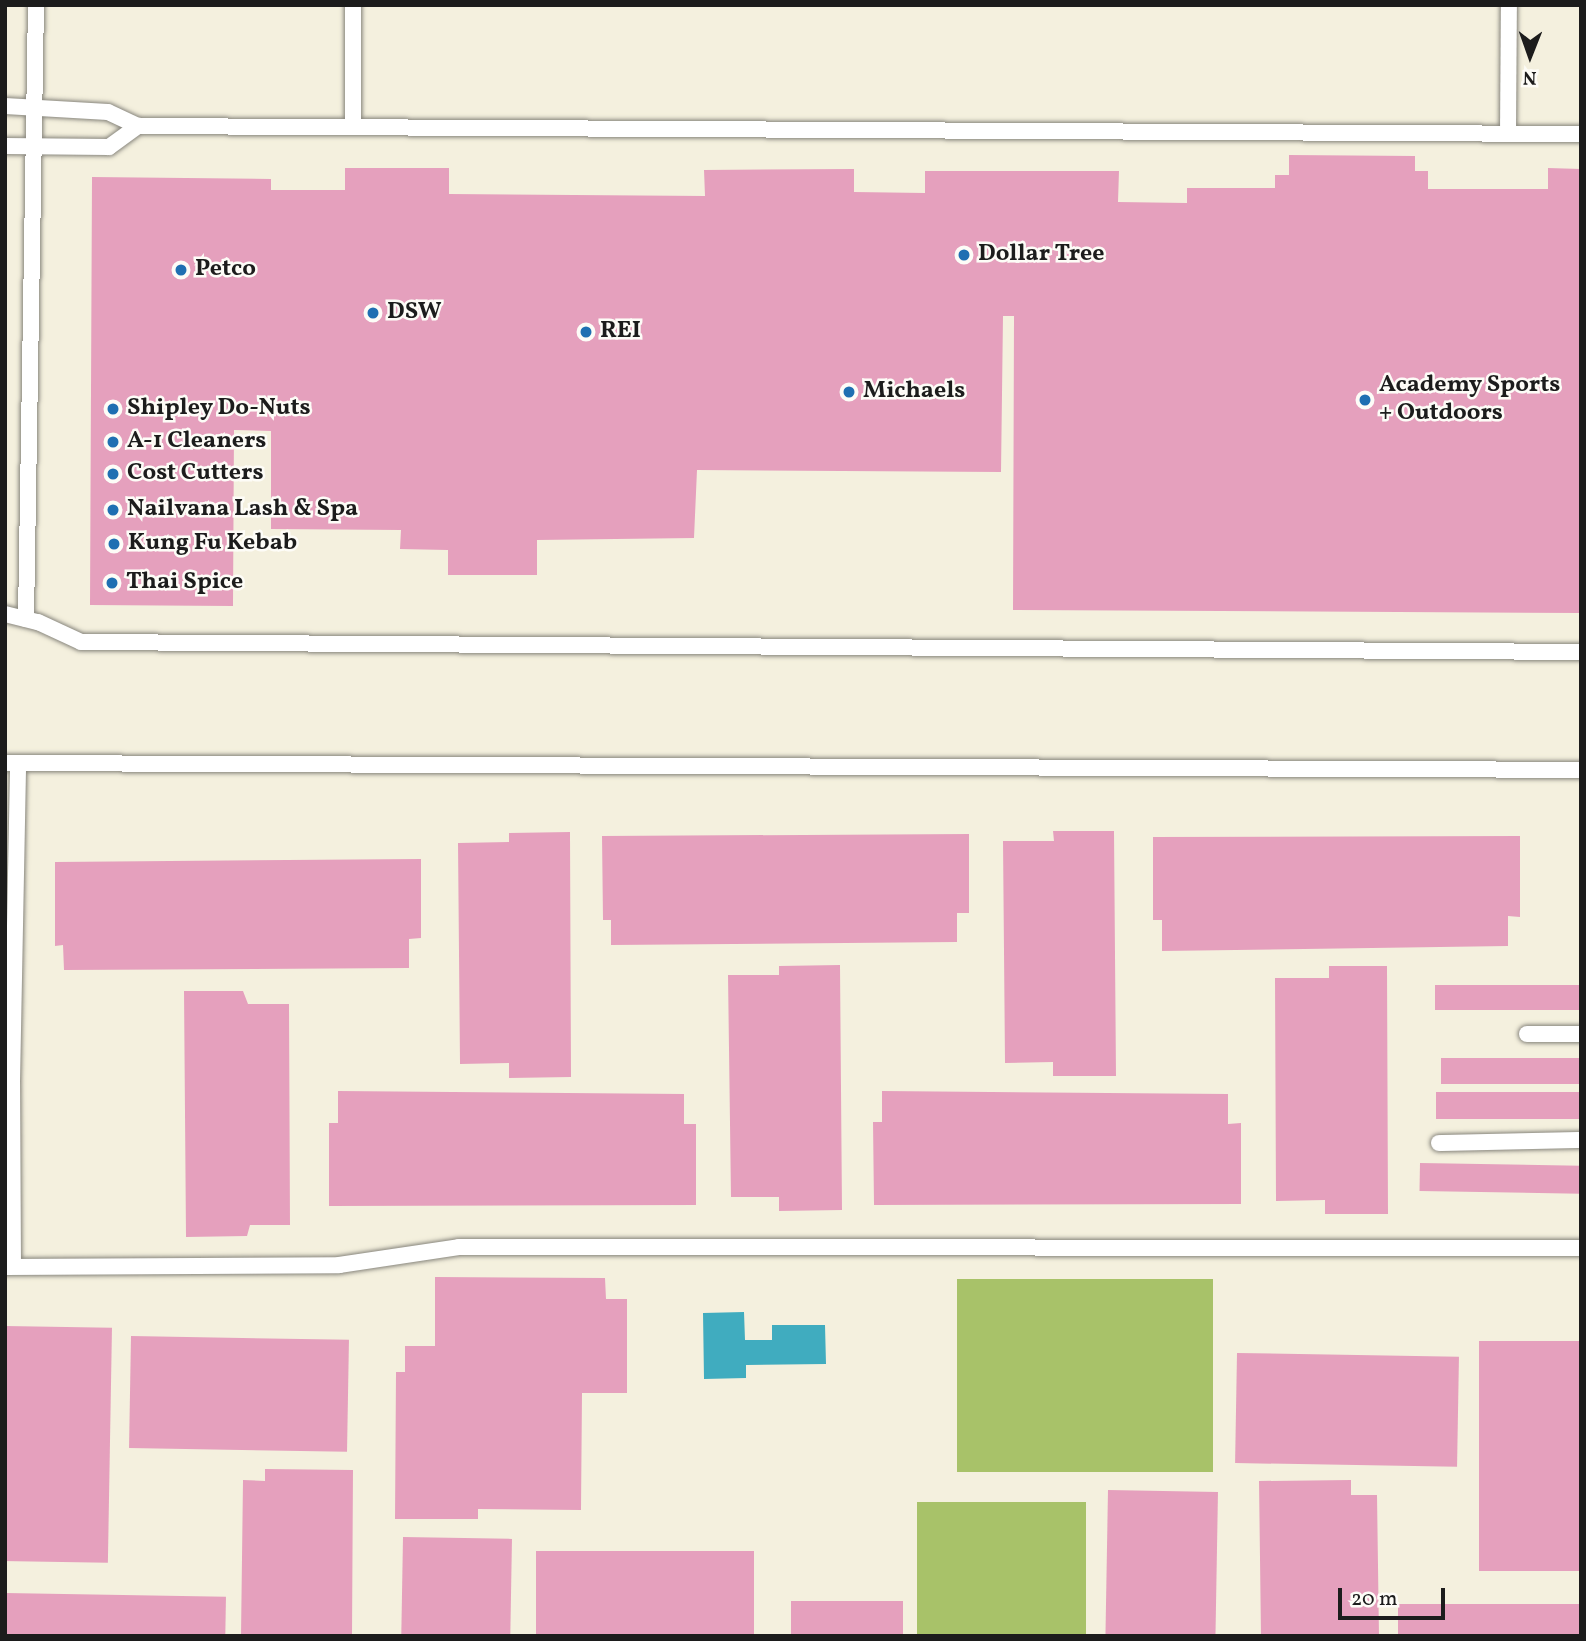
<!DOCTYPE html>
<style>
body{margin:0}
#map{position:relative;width:1586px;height:1641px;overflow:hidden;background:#f4f0de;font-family:Vollkorn,serif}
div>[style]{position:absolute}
.green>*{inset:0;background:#a8c269;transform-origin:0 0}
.water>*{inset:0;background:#40acbf}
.building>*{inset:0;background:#e5a0bd;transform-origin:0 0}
.roads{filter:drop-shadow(0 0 2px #88867d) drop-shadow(0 0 2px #88867d)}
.service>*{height:16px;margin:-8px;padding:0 8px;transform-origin:8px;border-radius:8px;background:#fff}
.dots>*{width:19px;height:19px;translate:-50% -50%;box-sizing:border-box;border:4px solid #fdfcf7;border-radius:50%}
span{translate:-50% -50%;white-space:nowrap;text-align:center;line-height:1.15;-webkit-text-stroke:5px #fdfcf7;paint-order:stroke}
.poi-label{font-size:24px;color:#1c1c1c;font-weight:700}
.left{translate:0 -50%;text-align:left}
.frame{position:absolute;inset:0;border:7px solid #1c1c1c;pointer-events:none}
.north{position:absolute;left:1495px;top:21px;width:70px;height:70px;-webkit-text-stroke:5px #fdfcf7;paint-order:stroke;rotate:181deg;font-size:19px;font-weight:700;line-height:28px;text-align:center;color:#1c1c1c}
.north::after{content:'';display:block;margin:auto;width:24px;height:32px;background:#1c1c1c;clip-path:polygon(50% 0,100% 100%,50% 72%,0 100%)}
.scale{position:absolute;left:1338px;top:1588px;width:107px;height:32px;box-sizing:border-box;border:4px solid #1c1c1c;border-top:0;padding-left:9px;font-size:21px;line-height:24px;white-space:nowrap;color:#1c1c1c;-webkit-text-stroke:5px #fdfcf7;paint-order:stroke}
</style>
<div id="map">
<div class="green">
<i style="left:957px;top:1279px;width:256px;height:193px"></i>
<i style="left:917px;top:1502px;width:169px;height:134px"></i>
</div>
<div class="water">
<i style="clip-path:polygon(744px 1312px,745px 1340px,772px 1340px,772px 1325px,825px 1325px,826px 1364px,746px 1365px,746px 1378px,704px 1379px,703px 1313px)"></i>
</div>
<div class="building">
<i style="clip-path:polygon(1289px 155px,1415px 156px,1415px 171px,1428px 171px,1428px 189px,1548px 189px,1548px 168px,1581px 169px,1581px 613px,1013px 610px,1014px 316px,1003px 316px,1001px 472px,697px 470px,694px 538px,537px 540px,537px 575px,448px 575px,448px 550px,400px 549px,401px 530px,271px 529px,271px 431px,234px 430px,233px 606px,90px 605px,92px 177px,271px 179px,271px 190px,345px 190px,345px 168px,449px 168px,449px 194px,705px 196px,704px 170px,854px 169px,854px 192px,925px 193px,925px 171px,1119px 171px,1118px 202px,1187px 203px,1187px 188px,1275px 188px,1275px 175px,1289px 175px)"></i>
<i style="clip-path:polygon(1053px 831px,1114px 831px,1116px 1076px,1053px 1076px,1053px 1062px,1005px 1063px,1003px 841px,1054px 841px)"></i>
<i style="clip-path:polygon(570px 832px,571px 1077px,509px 1078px,509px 1063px,460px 1064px,458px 843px,509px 842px,509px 833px)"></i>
<i style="clip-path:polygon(969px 834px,969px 913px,957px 913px,957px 942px,611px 945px,611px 920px,603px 920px,602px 836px)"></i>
<i style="clip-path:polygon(1520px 836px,1520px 917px,1508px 916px,1508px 946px,1162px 951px,1162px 920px,1153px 920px,1153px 837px)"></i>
<i style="clip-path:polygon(421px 859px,421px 938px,409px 939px,409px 968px,64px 970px,63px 945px,55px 946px,55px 862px)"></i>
<i style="clip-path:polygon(840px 965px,842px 1210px,779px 1211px,779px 1197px,731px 1197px,728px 975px,779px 975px,779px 966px)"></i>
<i style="clip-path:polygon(1329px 966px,1387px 966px,1388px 1214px,1325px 1214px,1325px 1200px,1276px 1201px,1275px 978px,1329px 978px)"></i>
<i style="left:1435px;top:985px;width:146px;height:25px"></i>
<i style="clip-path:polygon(184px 991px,243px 991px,248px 1004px,289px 1004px,290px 1225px,250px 1225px,247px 1236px,186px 1237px)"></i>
<i style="left:1441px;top:1058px;width:140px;height:26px"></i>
<i style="clip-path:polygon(338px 1091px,684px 1094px,684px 1124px,696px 1124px,696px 1205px,329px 1206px,329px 1123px,338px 1123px)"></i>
<i style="clip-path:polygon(882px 1091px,1228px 1094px,1228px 1124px,1241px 1123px,1241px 1204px,874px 1205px,873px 1122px,882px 1122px)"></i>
<i style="left:1581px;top:1092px;width:27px;height:145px;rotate:90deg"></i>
<i style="left:1420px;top:1163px;width:161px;height:28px;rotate:1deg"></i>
<i style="clip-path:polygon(435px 1277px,605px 1278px,606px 1299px,627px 1299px,627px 1393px,582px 1393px,581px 1510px,478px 1509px,478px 1519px,395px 1519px,396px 1372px,405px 1372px,405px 1346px,435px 1346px)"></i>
<i style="left:5px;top:1326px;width:107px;height:235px;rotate:1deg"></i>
<i style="left:131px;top:1336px;width:218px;height:112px;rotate:1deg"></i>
<i style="left:1479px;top:1341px;width:102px;height:230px"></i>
<i style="left:1237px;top:1353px;width:222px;height:110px;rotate:1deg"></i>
<i style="clip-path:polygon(265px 1469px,353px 1470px,352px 1636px,241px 1636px,243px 1480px,265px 1481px)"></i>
<i style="clip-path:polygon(1351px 1480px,1351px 1495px,1377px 1495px,1379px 1636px,1261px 1636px,1259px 1481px)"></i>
<i style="left:1108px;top:1490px;width:110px;height:146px;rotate:1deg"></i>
<i style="left:403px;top:1537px;width:109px;height:99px;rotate:1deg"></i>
<i style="left:536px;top:1551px;width:218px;height:85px"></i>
<i style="left:5px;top:1593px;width:221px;height:43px;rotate:1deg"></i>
<i style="left:791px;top:1601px;width:112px;height:35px"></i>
<i style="left:1398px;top:1604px;width:183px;height:32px"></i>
</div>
<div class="roads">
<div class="service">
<i style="left:5px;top:106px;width:103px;rotate:3.3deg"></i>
<i style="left:108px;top:112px;width:33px;rotate:25deg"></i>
<i style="left:138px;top:126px;width:1443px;rotate:0.32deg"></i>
<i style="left:353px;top:127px;width:122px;rotate:-90deg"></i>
<i style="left:1508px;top:133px;width:128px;rotate:-89.6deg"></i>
<i style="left:5px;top:146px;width:104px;rotate:0.6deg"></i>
<i style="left:109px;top:147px;width:36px;rotate:-36deg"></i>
<i style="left:5px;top:614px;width:34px;rotate:14deg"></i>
<i style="left:38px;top:622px;width:47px;rotate:24.9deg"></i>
<i style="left:81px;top:642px;width:1500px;rotate:0.38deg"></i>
<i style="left:26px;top:619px;width:614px;rotate:-89.07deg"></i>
<i style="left:5px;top:763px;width:1576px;rotate:0.25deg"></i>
<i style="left:1527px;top:1034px;width:54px"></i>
<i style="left:1439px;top:1143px;width:142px;rotate:-1.2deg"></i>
<i style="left:13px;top:1266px;width:184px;rotate:-90.3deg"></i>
<i style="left:12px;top:1082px;width:318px;rotate:-88.9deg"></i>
<i style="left:5px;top:1267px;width:334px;rotate:-0.3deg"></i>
<i style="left:339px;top:1265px;width:121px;rotate:-8.5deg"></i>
<i style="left:459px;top:1247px;width:1122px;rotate:0.05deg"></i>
</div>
</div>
<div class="dots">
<i style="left:964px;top:255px;background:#1f6fb2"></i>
<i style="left:181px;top:270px;background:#1f6fb2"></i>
<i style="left:373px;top:313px;background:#1f6fb2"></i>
<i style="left:586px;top:332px;background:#1f6fb2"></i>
<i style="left:849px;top:392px;background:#1f6fb2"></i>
<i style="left:1365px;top:400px;background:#1f6fb2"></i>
<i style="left:113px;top:409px;background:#1f6fb2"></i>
<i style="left:113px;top:442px;background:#1f6fb2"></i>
<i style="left:113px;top:474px;background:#1f6fb2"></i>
<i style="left:113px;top:510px;background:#1f6fb2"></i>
<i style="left:114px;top:544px;background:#1f6fb2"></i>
<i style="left:112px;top:583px;background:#1f6fb2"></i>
</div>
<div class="poi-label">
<span class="left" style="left:978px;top:255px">Dollar Tree</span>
<span class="left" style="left:195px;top:270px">Petco</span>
<span class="left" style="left:387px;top:313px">DSW</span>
<span class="left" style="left:600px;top:332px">REI</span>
<span class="left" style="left:1379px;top:400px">Academy Sports<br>+ Outdoors</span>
<span class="left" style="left:863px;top:392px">Michaels</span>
<span class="left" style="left:127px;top:409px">Shipley Do-Nuts</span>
<span class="left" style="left:127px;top:442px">A-1 Cleaners</span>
<span class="left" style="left:127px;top:474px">Cost Cutters</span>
<span class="left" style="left:127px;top:510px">Nailvana Lash &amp; Spa</span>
<span class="left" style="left:128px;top:544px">Kung Fu Kebab</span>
<span class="left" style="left:126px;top:583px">Thai Spice</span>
</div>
<div class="frame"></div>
<div class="north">N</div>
<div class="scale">20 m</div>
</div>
